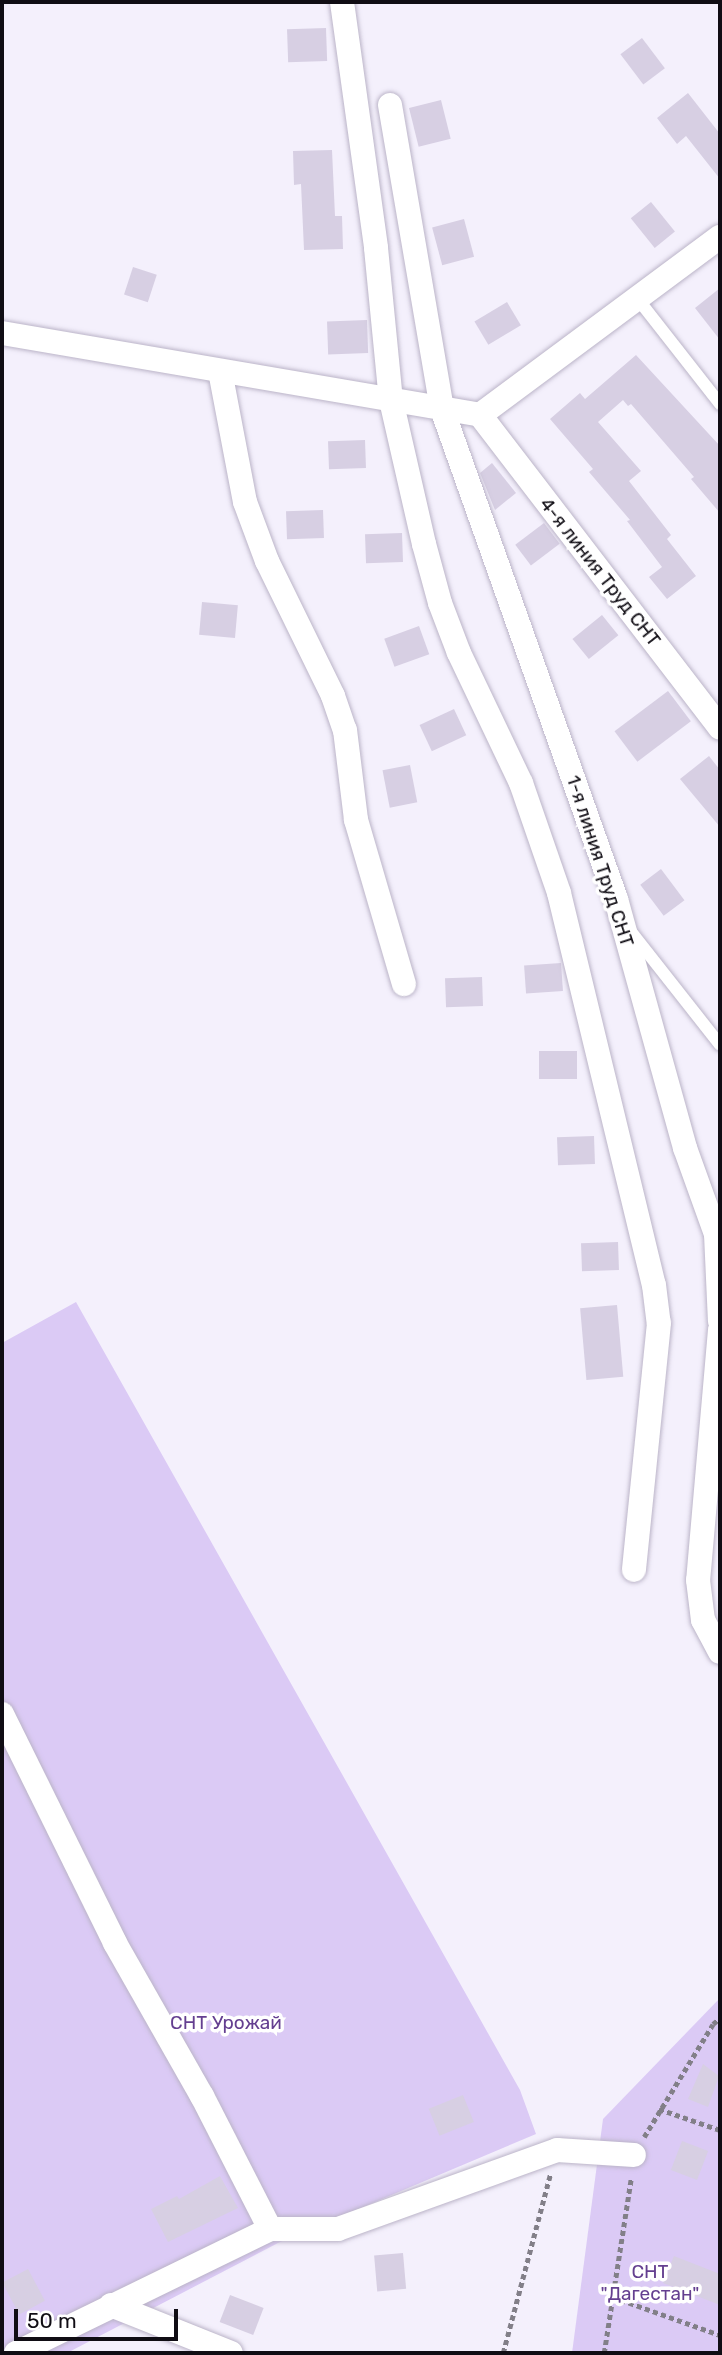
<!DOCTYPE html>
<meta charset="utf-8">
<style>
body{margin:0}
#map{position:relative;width:722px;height:2355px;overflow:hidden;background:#f4f0fc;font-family:Rubik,sans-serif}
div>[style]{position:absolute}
.green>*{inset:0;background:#dbcaf5}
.building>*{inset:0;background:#d7cfe3;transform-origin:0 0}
.path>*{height:4.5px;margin-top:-2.25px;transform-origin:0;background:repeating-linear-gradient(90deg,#827f88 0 5px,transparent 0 8.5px)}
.roads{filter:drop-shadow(0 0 2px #bbb4c8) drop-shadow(0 0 2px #bbb4c8)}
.service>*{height:12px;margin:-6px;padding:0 6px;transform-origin:6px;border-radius:6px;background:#fff}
.minor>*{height:24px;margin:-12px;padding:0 12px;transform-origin:12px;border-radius:12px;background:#fff}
span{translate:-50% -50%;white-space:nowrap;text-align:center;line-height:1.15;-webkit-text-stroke:7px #fff;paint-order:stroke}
.street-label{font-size:19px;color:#100d14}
.park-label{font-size:19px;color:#643f90}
.frame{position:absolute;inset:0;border:4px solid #100d14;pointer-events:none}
.scale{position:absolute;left:14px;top:2309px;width:164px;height:32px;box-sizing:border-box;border:4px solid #100d14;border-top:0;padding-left:9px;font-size:21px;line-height:24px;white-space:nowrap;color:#100d14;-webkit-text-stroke:5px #fff;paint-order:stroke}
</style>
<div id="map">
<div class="green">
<i style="clip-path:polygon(76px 1302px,520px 2090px,536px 2134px,278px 2243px,67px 2353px,2px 2353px,2px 1343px)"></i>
<i style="clip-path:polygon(720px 1998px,720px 2353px,572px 2353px,603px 2119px)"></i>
</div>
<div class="building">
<i style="left:326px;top:28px;width:33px;height:39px;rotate:88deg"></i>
<i style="left:642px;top:38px;width:38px;height:27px;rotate:53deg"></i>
<i style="clip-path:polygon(688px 93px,720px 134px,720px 179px,686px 136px,677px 144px,657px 118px)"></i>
<i style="left:441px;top:100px;width:40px;height:33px;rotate:76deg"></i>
<i style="clip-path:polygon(332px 150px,335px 216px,342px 216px,343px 249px,304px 250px,301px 184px,294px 185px,293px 151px)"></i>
<i style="left:651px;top:202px;width:38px;height:26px;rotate:51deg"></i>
<i style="left:464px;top:219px;width:39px;height:33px;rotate:75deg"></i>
<i style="left:133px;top:267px;width:25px;height:29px;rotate:18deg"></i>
<i style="clip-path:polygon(720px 288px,720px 340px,695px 308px)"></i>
<i style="left:507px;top:302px;width:27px;height:38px;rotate:59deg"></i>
<i style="left:367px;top:320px;width:33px;height:40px;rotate:88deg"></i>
<i style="clip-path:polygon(636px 355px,720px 446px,720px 513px,691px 479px,694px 477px,631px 404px,628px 406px,623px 400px,598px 422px,641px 471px,629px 481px,671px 535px,667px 539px,696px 576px,667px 599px,649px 577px,662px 567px,627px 521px,630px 520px,589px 472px,593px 469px,550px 419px,580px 393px,585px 399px)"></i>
<i style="left:365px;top:440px;width:28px;height:37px;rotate:88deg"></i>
<i style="clip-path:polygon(492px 463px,516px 493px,495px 510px,480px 473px)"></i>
<i style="left:323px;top:510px;width:28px;height:37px;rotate:88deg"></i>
<i style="left:544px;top:523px;width:26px;height:36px;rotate:53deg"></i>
<i style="left:402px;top:533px;width:29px;height:37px;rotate:88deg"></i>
<i style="left:202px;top:602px;width:36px;height:33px;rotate:5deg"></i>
<i style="left:602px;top:615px;width:26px;height:38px;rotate:51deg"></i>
<i style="left:419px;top:626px;width:30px;height:37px;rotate:70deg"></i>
<i style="left:668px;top:691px;width:38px;height:67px;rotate:53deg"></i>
<i style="left:454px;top:709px;width:29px;height:38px;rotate:65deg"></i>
<i style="clip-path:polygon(709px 756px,720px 770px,720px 827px,680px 779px)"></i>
<i style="left:410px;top:765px;width:38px;height:28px;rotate:79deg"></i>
<i style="left:661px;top:869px;width:39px;height:26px;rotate:53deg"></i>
<i style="left:561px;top:963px;width:28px;height:37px;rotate:86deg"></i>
<i style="left:482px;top:977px;width:29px;height:37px;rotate:88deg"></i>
<i style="left:577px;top:1051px;width:28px;height:38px;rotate:90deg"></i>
<i style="left:594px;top:1136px;width:28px;height:37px;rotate:88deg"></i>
<i style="left:618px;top:1242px;width:28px;height:37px;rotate:88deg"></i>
<i style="left:617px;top:1305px;width:72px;height:37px;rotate:85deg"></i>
<i style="clip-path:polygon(703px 2064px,719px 2076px,708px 2107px,688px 2099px)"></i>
<i style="left:463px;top:2095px;width:29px;height:37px;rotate:68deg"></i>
<i style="left:682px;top:2141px;width:28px;height:31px;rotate:21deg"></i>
<i style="clip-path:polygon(220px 2176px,238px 2208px,168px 2242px,151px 2209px,177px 2196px,179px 2199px)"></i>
<i style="left:403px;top:2253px;width:36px;height:29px;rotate:85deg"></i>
<i style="clip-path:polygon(674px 2256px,720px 2274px,720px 2305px,663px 2283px)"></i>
<i style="left:28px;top:2269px;width:36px;height:29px;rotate:62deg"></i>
<i style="left:230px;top:2295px;width:36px;height:29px;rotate:21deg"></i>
</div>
<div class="path">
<i style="left:659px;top:2109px;width:65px;rotate:19deg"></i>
<i style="left:644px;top:2137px;width:132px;rotate:-58.6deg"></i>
<i style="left:713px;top:2024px;width:9px;rotate:-41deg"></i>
<i style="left:613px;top:2297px;width:114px;rotate:19.6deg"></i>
<i style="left:503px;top:2353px;width:184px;rotate:-75.2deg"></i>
<i style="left:604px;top:2353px;width:177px;rotate:-81.2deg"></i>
</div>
<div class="roads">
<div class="service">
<i style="left:637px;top:298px;width:135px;rotate:51.9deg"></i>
<i style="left:632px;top:933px;width:142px;rotate:51.8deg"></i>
</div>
<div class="minor">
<i style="left:342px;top:2px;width:248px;rotate:82.1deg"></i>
<i style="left:376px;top:248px;width:153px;rotate:84.4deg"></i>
<i style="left:391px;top:400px;width:148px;rotate:77.1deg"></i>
<i style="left:424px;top:544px;width:61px;rotate:74.8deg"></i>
<i style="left:440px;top:603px;width:53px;rotate:69.2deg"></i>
<i style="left:459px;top:653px;width:144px;rotate:64.5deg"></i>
<i style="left:521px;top:783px;width:116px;rotate:70.9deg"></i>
<i style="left:559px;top:893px;width:403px;rotate:76.4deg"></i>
<i style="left:654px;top:1285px;width:38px;rotate:83deg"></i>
<i style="left:659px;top:1323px;width:248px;rotate:95.8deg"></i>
<i style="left:390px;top:105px;width:308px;rotate:80.3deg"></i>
<i style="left:442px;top:409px;width:520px;rotate:70.45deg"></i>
<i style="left:616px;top:899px;width:258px;rotate:74.5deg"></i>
<i style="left:685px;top:1148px;width:91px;rotate:70.2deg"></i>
<i style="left:716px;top:1234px;width:87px;rotate:87.4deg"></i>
<i style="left:2px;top:333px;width:485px;rotate:9.7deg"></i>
<i style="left:480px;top:415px;width:299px;rotate:-36.6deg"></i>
<i style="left:220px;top:371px;width:133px;rotate:79.2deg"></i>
<i style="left:245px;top:502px;width:63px;rotate:69.6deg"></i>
<i style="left:267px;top:561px;width:150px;rotate:63.9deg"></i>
<i style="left:333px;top:696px;width:36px;rotate:71deg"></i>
<i style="left:345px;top:730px;width:91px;rotate:83deg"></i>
<i style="left:356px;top:820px;width:171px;rotate:73.7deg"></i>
<i style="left:480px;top:415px;width:394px;rotate:52.5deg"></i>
<i style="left:720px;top:1330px;width:251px;rotate:95deg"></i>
<i style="left:698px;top:1580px;width:40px;rotate:82.9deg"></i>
<i style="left:703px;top:1620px;width:36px;rotate:62deg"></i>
<i style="left:2px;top:1714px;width:255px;rotate:63.7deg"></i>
<i style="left:115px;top:1943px;width:176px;rotate:60.4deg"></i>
<i style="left:202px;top:2096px;width:149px;rotate:62.9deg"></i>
<i style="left:111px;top:2305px;width:129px;rotate:21.8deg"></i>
<i style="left:16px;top:2353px;width:283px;rotate:-26deg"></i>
<i style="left:270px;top:2229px;width:68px"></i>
<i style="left:338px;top:2229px;width:233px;rotate:-19.8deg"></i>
<i style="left:557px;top:2150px;width:77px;rotate:3.7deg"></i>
</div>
</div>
<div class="street-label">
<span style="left:600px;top:572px;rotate:52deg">4-я линия Труд СНТ</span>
<span style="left:600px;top:861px;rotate:72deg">1-я линия Труд СНТ</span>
</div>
<div class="park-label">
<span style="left:226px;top:2023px">СНТ Урожай</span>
<span style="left:650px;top:2283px">СНТ<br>"Дагестан"</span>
</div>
<div class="frame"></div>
<div class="scale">50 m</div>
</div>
